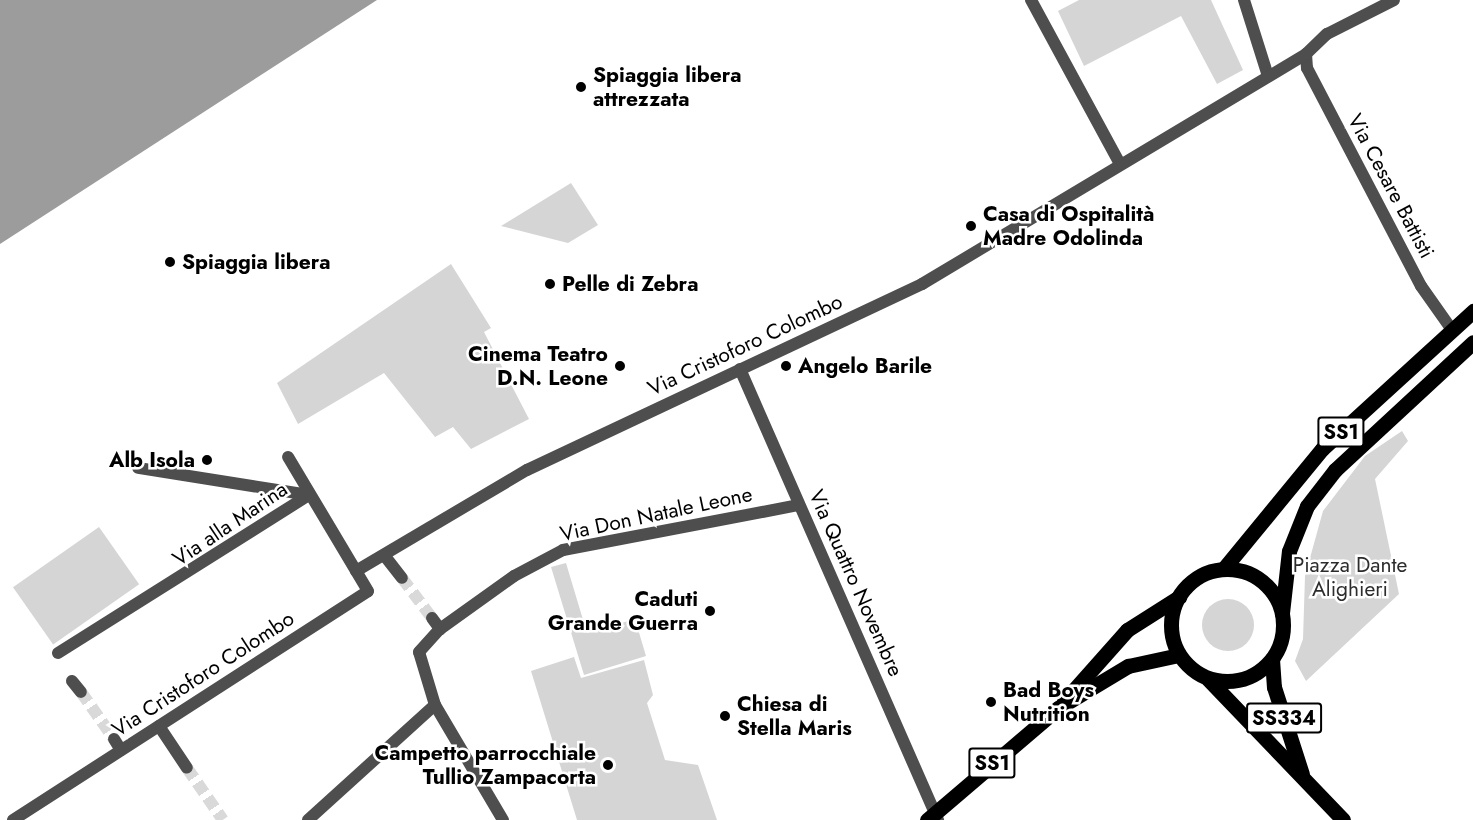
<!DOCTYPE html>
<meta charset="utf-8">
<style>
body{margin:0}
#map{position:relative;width:1473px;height:820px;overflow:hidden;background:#fff;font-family:Jost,sans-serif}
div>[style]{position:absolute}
.green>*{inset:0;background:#d5d5d5;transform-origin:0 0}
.round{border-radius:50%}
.water>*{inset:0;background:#9c9c9c}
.street-tunnel>*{height:12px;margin-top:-6px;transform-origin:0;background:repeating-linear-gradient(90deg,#d9d9d9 0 12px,transparent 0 18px)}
.street>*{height:12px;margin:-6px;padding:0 6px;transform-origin:6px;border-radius:6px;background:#4e4e4e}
.primary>*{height:15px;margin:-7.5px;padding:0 7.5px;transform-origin:7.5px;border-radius:7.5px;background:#000}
.primary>.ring{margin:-7.5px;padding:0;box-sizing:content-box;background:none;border:15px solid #000;border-radius:50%}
.dots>*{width:16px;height:16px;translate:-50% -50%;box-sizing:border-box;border:3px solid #fff;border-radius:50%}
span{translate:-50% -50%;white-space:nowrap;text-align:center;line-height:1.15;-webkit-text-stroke:5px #fff;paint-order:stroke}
.shield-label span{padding:2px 4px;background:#fff;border:2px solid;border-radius:4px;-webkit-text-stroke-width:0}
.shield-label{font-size:20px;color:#000;font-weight:700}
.poi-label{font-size:21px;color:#000;font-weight:700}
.left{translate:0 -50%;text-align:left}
.right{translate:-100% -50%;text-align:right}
.street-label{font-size:21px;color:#000}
.park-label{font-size:21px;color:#2c2c2c}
</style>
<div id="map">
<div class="green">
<i style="clip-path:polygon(1079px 0,1211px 0,1243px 70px,1217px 84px,1181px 16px,1084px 66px,1058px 11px)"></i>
<i style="clip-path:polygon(571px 183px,598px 225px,568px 243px,501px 226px)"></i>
<i style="clip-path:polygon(451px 264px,491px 328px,484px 332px,529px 419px,471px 449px,453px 427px,435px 437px,384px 373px,298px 424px,277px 383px)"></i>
<i style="clip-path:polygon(1402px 431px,1408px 441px,1375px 479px,1399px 594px,1306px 681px,1295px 661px,1303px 639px,1305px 576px,1323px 511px,1365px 456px)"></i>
<i style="left:99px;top:527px;width:70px;height:105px;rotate:55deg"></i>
<i style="clip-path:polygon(566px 563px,587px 633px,635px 619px,646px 656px,584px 675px,551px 567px)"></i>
<i class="round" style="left:1202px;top:599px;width:52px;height:52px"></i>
<i style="clip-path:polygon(574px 657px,581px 678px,644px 660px,653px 695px,647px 703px,665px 760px,698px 765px,717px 820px,577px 820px,531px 671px)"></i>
</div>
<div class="water">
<i style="clip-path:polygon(0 0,377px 0,0 244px)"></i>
</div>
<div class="street-tunnel">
<i style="left:402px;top:578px;width:50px;rotate:53.1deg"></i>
<i style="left:81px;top:692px;width:57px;rotate:54.9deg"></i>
<i style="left:187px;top:768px;width:63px;rotate:55.3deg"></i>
</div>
<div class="street">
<i style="left:1031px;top:0;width:187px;rotate:61.5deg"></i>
<i style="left:1244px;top:0;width:77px;rotate:72.5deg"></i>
<i style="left:1306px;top:54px;width:14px;rotate:86deg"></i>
<i style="left:1307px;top:68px;width:246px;rotate:62.4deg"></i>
<i style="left:1421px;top:286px;width:54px;rotate:54.8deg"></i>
<i style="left:740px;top:369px;width:493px;rotate:66.3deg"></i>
<i style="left:384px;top:555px;width:29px;rotate:52deg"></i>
<i style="left:356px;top:571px;width:199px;rotate:-30.6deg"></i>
<i style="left:527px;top:470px;width:437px;rotate:-25.2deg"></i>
<i style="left:922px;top:284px;width:448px;rotate:-30.9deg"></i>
<i style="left:1306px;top:54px;width:29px;rotate:-44deg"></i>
<i style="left:1327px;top:34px;width:75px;rotate:-26.9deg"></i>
<i style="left:432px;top:618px;width:14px;rotate:54deg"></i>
<i style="left:58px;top:653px;width:297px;rotate:-32.2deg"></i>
<i style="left:309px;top:495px;width:173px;rotate:-171deg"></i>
<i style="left:72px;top:681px;width:14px;rotate:51deg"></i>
<i style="left:159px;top:726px;width:50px;rotate:56.3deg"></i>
<i style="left:114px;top:739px;width:13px;rotate:58deg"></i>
<i style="left:13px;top:820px;width:422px;rotate:-32.8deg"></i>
<i style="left:368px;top:591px;width:156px;rotate:-120.8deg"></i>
<i style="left:308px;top:820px;width:171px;rotate:-42.2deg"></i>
<i style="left:503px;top:820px;width:134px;rotate:-120.6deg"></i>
<i style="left:435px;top:705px;width:55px;rotate:-106.8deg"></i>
<i style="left:419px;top:652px;width:31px;rotate:-48deg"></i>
<i style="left:440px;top:629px;width:91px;rotate:-35.6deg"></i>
<i style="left:514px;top:576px;width:55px;rotate:-28deg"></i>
<i style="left:563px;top:550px;width:239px;rotate:-10.8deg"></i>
</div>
<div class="primary">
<i style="left:1225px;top:567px;width:153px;rotate:-50.6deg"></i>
<i style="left:1322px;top:449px;width:205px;rotate:-42.4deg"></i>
<i class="ring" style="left:1171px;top:569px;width:97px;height:97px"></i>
<i style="left:1282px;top:613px;width:62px;rotate:-83.6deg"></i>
<i style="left:1289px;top:551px;width:48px;rotate:-68.2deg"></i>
<i style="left:1307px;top:506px;width:46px;rotate:-52.1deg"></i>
<i style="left:1335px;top:470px;width:188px;rotate:-42.8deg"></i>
<i style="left:1272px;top:659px;width:28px;rotate:86deg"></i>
<i style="left:1274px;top:687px;width:91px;rotate:72.2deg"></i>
<i style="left:1208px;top:679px;width:195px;rotate:46.2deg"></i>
<i style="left:1064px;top:701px;width:95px;rotate:-48.4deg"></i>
<i style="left:1127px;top:630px;width:62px;rotate:-32.4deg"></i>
<i style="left:927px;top:820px;width:172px;rotate:-40.5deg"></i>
<i style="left:1058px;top:708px;width:82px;rotate:-31deg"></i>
<i style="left:1128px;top:666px;width:52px;rotate:-12.2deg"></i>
</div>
<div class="dots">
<i style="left:581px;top:87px;background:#000"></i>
<i style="left:971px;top:226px;background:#000"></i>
<i style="left:170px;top:262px;background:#000"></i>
<i style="left:550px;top:284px;background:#000"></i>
<i style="left:620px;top:366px;background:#000"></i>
<i style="left:786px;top:366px;background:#000"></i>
<i style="left:207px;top:460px;background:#000"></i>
<i style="left:710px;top:611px;background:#000"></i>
<i style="left:991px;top:702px;background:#000"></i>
<i style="left:725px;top:716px;background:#000"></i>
<i style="left:608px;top:765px;background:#000"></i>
</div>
<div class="shield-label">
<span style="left:1341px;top:432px">SS1</span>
<span style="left:1284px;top:718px">SS334</span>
<span style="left:992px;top:763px">SS1</span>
</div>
<div class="poi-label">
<span class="left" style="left:593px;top:87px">Spiaggia libera<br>attrezzata</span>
<span class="left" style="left:983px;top:226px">Casa di Ospitalità<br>Madre Odolinda</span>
<span class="left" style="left:182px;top:262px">Spiaggia libera</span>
<span class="left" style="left:562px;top:284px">Pelle di Zebra</span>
<span class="right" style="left:608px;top:366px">Cinema Teatro<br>D.N. Leone</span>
<span class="left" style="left:798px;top:366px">Angelo Barile</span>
<span class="right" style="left:195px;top:460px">Alb Isola</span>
<span class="right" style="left:698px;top:611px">Caduti<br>Grande Guerra</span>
<span class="left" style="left:1003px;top:702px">Bad Boys<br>Nutrition</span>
<span class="left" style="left:737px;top:716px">Chiesa di<br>Stella Maris</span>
<span class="right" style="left:596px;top:765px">Campetto parrocchiale<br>Tullio Zampacorta</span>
</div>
<div class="street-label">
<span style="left:1391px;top:186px;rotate:62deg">Via Cesare Battisti</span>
<span style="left:745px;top:345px;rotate:-25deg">Via Cristoforo Colombo</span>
<span style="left:656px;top:514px;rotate:-12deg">Via Don Natale Leone</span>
<span style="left:230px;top:524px;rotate:-34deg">Via alla Marina</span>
<span style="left:856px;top:583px;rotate:66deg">Via Quattro Novembre</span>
<span style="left:203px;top:674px;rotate:-33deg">Via Cristoforo Colombo</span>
</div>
<div class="park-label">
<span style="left:1350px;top:577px">Piazza Dante<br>Alighieri</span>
</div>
</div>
